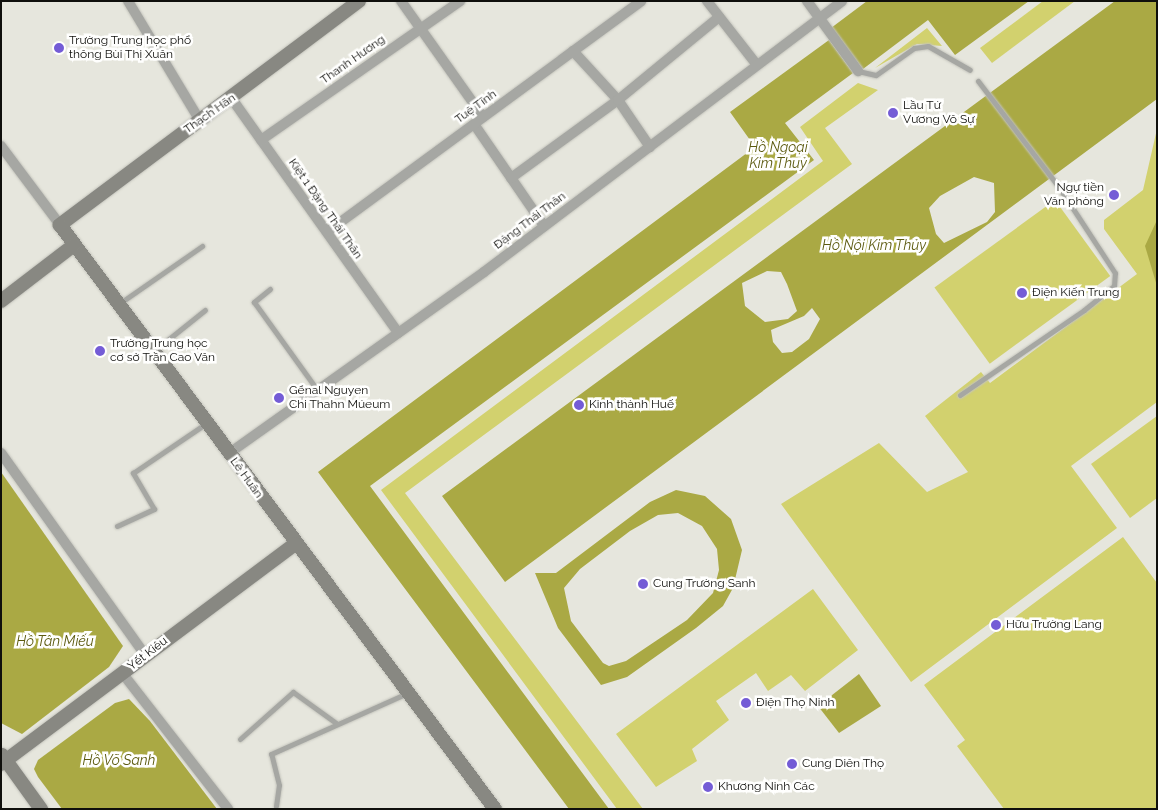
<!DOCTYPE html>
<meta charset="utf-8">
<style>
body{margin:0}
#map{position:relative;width:1158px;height:810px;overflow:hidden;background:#e6e6dd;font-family:Raleway,sans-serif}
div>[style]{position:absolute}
.green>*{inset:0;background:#d2d16e;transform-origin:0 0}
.water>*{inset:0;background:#aaa944}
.roads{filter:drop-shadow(0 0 1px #c4c4bc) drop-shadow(0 0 1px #c4c4bc)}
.lane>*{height:5px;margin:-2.5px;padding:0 2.5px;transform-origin:2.5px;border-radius:2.5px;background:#a6a7a3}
.street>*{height:10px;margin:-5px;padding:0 5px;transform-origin:5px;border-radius:5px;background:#a6a7a3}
.secondary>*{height:14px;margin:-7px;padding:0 7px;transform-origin:7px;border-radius:7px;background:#888882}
.dots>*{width:14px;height:14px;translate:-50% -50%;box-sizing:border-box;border:2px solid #fffffe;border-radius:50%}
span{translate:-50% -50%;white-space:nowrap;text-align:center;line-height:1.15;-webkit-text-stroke:5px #fffffe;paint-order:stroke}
.poi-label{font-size:12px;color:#0f0f0c}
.left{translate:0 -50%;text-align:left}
.right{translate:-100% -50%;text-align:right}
.street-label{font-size:12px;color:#0f0f0c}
.water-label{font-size:14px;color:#5c5a0f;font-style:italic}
.frame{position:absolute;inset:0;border:2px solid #0f0f0c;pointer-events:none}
</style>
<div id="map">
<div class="green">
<i style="clip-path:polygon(1043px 1px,1075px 1px,992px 63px,980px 48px)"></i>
<i style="clip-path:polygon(927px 28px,942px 46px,917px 44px,875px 68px)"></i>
<i style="clip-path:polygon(858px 83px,878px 90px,825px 128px,852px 164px,405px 493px,643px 809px,617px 809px,381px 490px,823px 161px,800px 127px)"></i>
<i style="clip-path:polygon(1157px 129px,1157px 402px,1071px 466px,1117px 528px,911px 682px,781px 504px,879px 443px,927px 492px,968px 472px,925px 416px,981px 372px,990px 383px,1137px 274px,1104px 229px,1104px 220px,1143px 190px)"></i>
<i style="left:1055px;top:200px;width:94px;height:149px;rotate:54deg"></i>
<i style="clip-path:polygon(1157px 416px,1157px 498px,1130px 518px,1091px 464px)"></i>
<i style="clip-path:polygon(1123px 537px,1157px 583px,1157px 809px,1004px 809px,957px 746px,965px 740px,924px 685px)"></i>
<i style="clip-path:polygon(813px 589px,858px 650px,805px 691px,791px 675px,768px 691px,756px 673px,716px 701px,729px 720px,692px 749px,697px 761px,656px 787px,616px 734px)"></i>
</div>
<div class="water">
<i style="clip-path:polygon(867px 1px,1029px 1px,955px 55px,928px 20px,863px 69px,831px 28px)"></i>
<i style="clip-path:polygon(evenodd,1115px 1px,1157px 1px,1157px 99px,505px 582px,442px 496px,1115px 1px,974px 177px,994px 183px,995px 212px,987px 222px,944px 243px,936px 234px,929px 208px,940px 196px,974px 177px,1115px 1px,767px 271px,781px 272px,787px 284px,797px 311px,788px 319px,765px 322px,745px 306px,742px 283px,767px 271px,1115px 1px,812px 308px,820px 319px,809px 339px,792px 352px,782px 353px,773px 342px,771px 330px,804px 316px,812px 308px)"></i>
<i style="clip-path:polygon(829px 40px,853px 73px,785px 123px,814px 160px,370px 486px,609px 809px,569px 809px,318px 472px,755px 147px,730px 112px)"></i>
<i style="clip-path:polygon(1157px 220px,1157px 286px,1145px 246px)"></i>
<i style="clip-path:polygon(1px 472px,123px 646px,109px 667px,22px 734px,1px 723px)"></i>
<i style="clip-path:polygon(evenodd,676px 490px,705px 496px,731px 519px,742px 550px,733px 588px,723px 606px,696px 628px,627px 677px,601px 685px,558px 628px,535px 573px,556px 573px,650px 502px,676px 490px,678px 513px,702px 526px,717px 549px,719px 570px,713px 593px,687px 620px,626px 661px,609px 666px,603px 663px,571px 621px,564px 588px,580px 569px,630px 531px,658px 515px,678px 513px)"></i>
<i style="clip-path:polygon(859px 674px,881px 706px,839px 733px,818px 706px)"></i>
<i style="clip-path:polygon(129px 699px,150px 721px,217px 809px,62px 809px,38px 777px,34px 769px,38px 760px,115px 703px)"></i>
</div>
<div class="roads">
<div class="lane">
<i style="left:858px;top:71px;width:18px;rotate:13deg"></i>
<i style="left:876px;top:75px;width:47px;rotate:-35.4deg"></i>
<i style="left:914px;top:48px;width:14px;rotate:-8deg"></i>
<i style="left:928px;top:46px;width:48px;rotate:29.7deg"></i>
<i style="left:270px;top:289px;width:21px;rotate:141deg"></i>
<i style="left:254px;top:302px;width:110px;rotate:54.3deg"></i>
<i style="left:120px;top:303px;width:100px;rotate:-34.8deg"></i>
<i style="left:155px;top:350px;width:64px;rotate:-38.7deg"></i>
<i style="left:960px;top:395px;width:150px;rotate:-34.4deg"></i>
<i style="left:1084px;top:310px;width:38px;rotate:-39deg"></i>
<i style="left:1114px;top:286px;width:13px;rotate:-86deg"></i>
<i style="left:1115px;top:273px;width:104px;rotate:-123.2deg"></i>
<i style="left:1058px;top:186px;width:132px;rotate:-127.3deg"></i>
<i style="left:117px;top:526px;width:41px;rotate:-24.7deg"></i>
<i style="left:154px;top:509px;width:42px;rotate:-120.3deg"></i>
<i style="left:133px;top:473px;width:87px;rotate:-34.2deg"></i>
<i style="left:240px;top:739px;width:71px;rotate:-41.6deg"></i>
<i style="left:293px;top:692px;width:53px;rotate:35.8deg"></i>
<i style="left:276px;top:806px;width:21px;rotate:-82deg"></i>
<i style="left:279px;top:785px;width:32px;rotate:-104deg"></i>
<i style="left:271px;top:754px;width:147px;rotate:-24.1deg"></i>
</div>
<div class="street">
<i style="left:128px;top:1px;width:140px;rotate:59deg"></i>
<i style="left:401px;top:1px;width:142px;rotate:54.7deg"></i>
<i style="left:707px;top:1px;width:81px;rotate:52deg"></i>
<i style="left:807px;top:1px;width:87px;rotate:53.9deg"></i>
<i style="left:573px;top:51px;width:67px;rotate:47.4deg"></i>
<i style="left:618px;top:100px;width:57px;rotate:55.8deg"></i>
<i style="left:232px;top:99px;width:287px;rotate:54.6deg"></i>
<i style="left:474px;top:124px;width:124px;rotate:55.5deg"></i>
<i style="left:261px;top:140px;width:243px;rotate:-34.9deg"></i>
<i style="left:1px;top:146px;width:99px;rotate:53.2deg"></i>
<i style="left:511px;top:178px;width:132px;rotate:-36.1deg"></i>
<i style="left:618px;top:100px;width:131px;rotate:-39.4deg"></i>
<i style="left:327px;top:232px;width:390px;rotate:-36.3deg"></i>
<i style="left:1px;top:453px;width:249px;rotate:54.5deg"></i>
<i style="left:228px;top:454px;width:314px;rotate:-35.4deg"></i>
<i style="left:484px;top:272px;width:449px;rotate:-37.1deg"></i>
<i style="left:123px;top:674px;width:171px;rotate:52.1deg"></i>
</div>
<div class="secondary">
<i style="left:359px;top:1px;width:374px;rotate:143.2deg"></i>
<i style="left:60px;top:225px;width:728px;rotate:53.32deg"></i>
<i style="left:1px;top:301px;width:92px;rotate:-37.5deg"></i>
<i style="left:2px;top:755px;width:67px;rotate:54.2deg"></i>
<i style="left:1px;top:764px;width:367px;rotate:-36.8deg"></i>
</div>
</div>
<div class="dots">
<i style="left:59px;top:48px;background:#745cd6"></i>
<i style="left:893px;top:113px;background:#745cd6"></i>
<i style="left:1114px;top:195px;background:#745cd6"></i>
<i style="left:1022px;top:293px;background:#745cd6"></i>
<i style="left:100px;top:351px;background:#745cd6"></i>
<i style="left:279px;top:398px;background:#745cd6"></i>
<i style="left:579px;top:405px;background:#745cd6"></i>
<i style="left:643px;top:584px;background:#745cd6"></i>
<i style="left:996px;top:625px;background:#745cd6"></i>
<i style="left:746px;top:703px;background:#745cd6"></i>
<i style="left:792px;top:764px;background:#745cd6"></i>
<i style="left:708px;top:787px;background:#745cd6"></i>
</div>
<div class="poi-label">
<span class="left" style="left:69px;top:48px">Trường Trung học phổ<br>thông Bùi Thị Xuân</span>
<span class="left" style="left:903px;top:113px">Lầu Tứ<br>Vương Vô Sự</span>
<span class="right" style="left:1104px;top:195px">Ngự tiền<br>Văn phòng</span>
<span class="left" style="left:1032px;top:293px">Điện Kiến Trung</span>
<span class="left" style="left:110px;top:351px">Trường Trung học<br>cơ sở Trần Cao Vân</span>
<span class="left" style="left:289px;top:398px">Gểnal Nguyen<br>Chi Thahn Múeum</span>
<span class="left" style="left:589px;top:405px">Kinh thành Huế</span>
<span class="left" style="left:653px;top:584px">Cung Trường Sanh</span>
<span class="left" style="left:1006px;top:625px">Hữu Trường Lang</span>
<span class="left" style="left:756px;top:703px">Điện Thọ Ninh</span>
<span class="left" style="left:802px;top:764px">Cung Diên Thọ</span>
<span class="left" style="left:718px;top:787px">Khương Ninh Các</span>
</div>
<div class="street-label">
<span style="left:353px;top:60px;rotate:-35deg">Thanh Hương</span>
<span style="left:476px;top:107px;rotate:-36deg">Tuệ Tĩnh</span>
<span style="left:210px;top:114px;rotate:-35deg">Thạch Hãn</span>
<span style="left:325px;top:209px;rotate:55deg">Kiệt 1 Đặng Thái Thân</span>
<span style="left:530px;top:221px;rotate:-37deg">Đặng Thái Thân</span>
<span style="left:246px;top:478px;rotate:54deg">Lê Huân</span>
<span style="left:148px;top:654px;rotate:-38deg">Yết Kiêu</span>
</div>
<div class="water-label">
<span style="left:778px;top:155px">Hồ Ngoại<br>Kim Thuỷ</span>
<span style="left:874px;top:245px">Hồ Nội Kim Thủy</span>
<span style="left:55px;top:641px">Hồ Tân Miếu</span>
<span style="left:119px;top:760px">Hồ Võ Sanh</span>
</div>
<div class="frame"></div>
</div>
